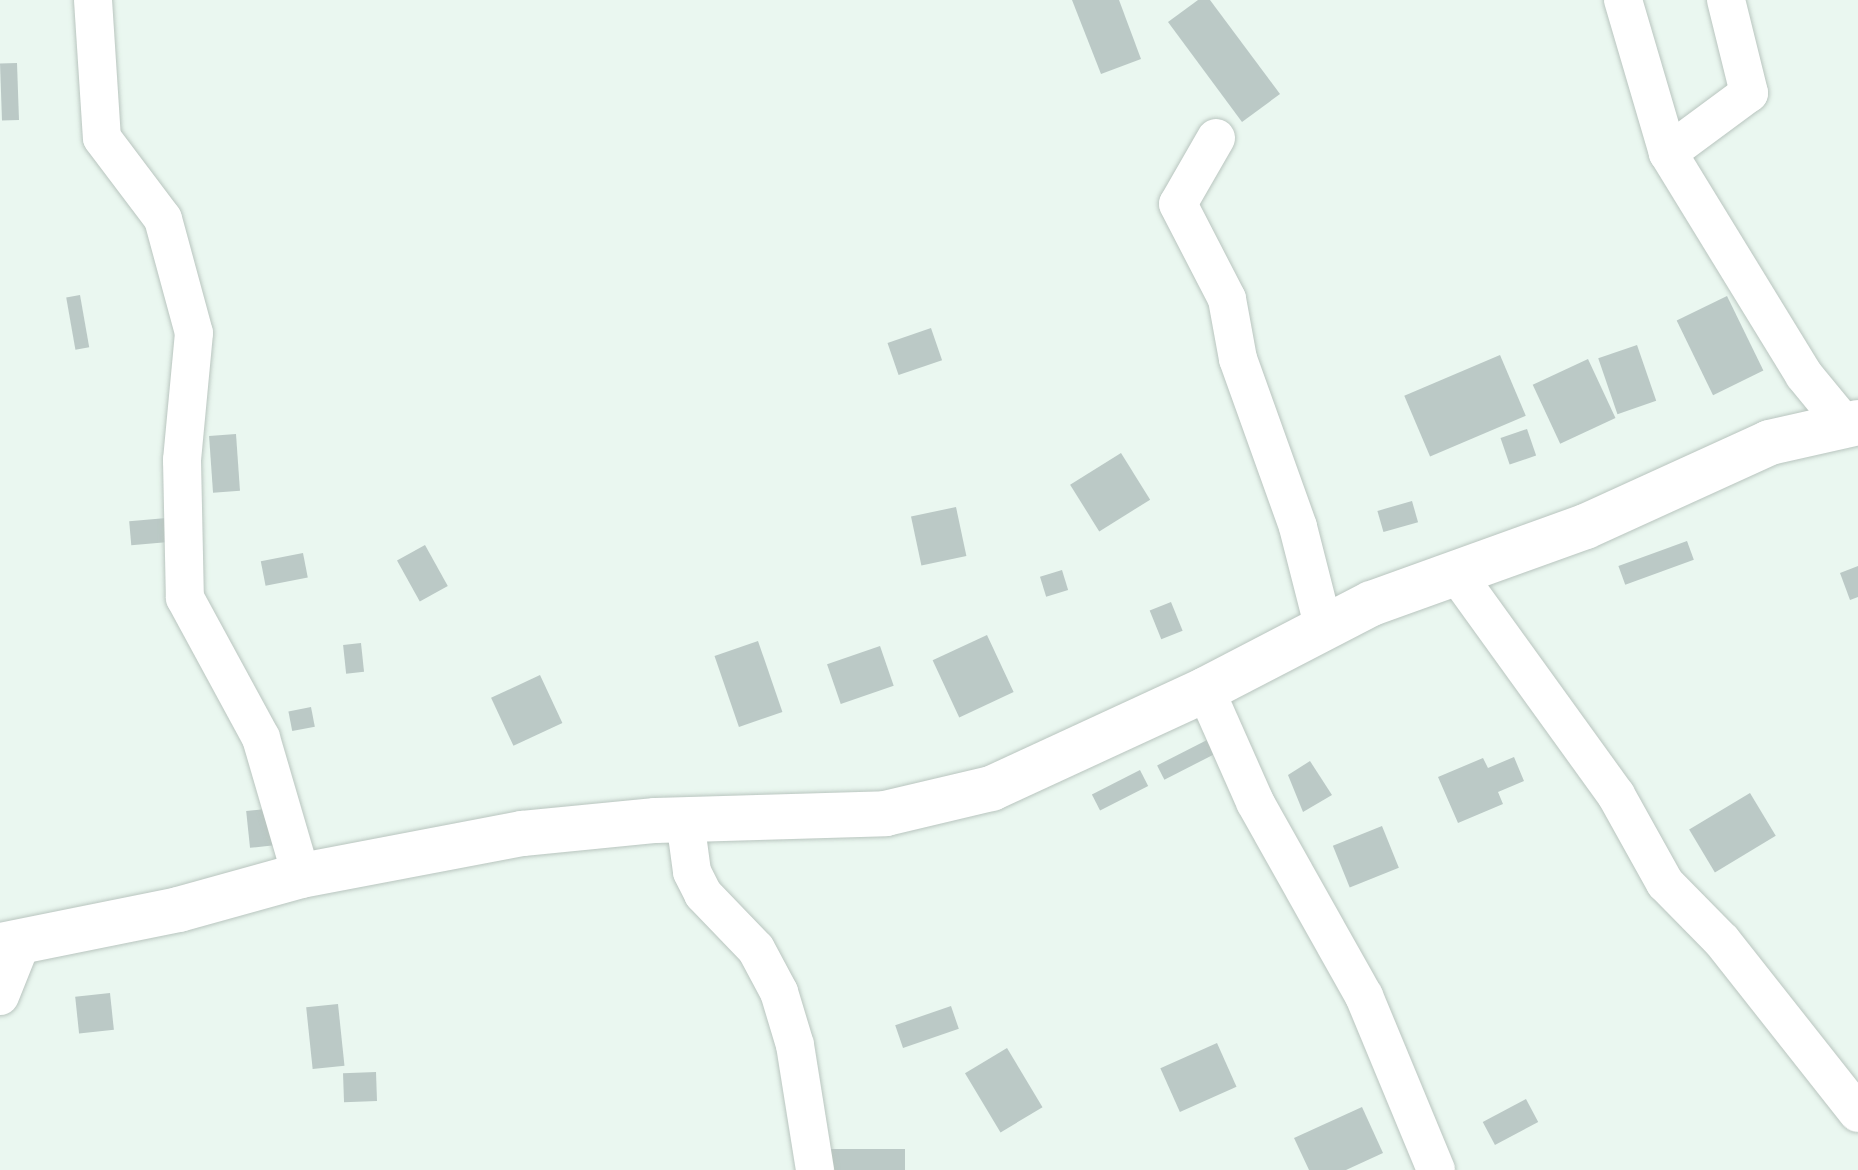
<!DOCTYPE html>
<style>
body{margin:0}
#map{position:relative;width:1858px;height:1170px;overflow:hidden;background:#eaf7f0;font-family:Roboto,sans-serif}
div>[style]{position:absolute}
.building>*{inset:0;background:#bbc9c6;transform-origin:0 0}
.roads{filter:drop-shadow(0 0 2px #b9c5bf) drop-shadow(0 0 2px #b9c5bf)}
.minor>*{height:38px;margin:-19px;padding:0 19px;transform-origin:19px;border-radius:19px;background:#fff}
.tertiary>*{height:45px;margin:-22.5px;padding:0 22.5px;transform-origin:22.5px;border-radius:22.5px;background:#fff}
span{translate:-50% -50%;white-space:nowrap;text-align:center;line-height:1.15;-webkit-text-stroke:10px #fff;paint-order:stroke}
</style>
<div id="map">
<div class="building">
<i style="clip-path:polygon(1072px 0,1119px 0,1141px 59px,1101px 74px)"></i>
<i style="clip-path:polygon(1198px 0,1210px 0,1280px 94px,1242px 122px,1168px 22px)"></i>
<i style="left:17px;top:63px;width:57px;height:17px;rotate:88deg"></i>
<i style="left:80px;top:295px;width:53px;height:14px;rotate:80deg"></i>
<i style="left:1727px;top:296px;width:83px;height:56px;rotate:64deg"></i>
<i style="left:931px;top:328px;width:34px;height:46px;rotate:71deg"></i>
<i style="left:1637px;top:345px;width:59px;height:41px;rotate:71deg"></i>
<i style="left:1500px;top:355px;width:66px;height:104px;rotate:67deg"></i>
<i style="left:1588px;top:359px;width:65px;height:61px;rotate:65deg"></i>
<i style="left:1527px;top:429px;width:28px;height:28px;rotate:71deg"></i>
<i style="left:236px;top:434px;width:57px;height:27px;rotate:86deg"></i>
<i style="left:1121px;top:453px;width:55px;height:60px;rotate:58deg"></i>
<i style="left:1412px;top:501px;width:22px;height:36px;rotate:74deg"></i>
<i style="left:956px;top:507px;width:50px;height:46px;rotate:78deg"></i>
<i style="left:178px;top:517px;width:24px;height:49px;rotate:85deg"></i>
<i style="left:1687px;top:541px;width:20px;height:73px;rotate:70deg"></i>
<i style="left:425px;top:545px;width:47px;height:32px;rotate:61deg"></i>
<i style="left:303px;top:553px;width:25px;height:43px;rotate:79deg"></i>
<i style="clip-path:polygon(1858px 566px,1858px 597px,1850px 600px,1840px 573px)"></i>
<i style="left:1062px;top:570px;width:21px;height:23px;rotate:73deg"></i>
<i style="left:1171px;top:602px;width:31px;height:23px;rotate:68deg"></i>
<i style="left:987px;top:635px;width:63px;height:60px;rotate:65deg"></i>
<i style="left:758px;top:641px;width:75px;height:46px;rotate:71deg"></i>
<i style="left:361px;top:643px;width:29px;height:18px;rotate:84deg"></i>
<i style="left:880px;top:646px;width:42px;height:56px;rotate:71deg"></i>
<i style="left:540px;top:675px;width:53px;height:54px;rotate:65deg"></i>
<i style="left:311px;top:707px;width:20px;height:23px;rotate:79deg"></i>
<i style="left:1207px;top:740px;width:16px;height:56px;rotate:63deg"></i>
<i style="clip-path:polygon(1514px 757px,1524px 781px,1498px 792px,1503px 804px,1458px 823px,1438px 777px,1483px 758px,1488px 768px)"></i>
<i style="clip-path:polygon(1310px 761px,1332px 795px,1303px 812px,1288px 775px)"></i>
<i style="left:1140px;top:770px;width:18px;height:54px;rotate:63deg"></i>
<i style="left:1750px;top:793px;width:50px;height:71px;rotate:59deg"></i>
<i style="left:275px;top:808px;width:37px;height:29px;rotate:84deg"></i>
<i style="left:1382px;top:826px;width:45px;height:53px;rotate:68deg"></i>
<i style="left:110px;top:993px;width:37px;height:35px;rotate:84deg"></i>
<i style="left:338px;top:1004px;width:62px;height:32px;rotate:84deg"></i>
<i style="left:951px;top:1006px;width:24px;height:59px;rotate:71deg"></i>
<i style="left:1217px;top:1043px;width:48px;height:62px;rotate:66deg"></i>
<i style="left:1007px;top:1048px;width:69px;height:49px;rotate:59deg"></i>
<i style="left:376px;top:1072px;width:29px;height:33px;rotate:88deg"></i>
<i style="left:1526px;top:1099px;width:26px;height:49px;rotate:62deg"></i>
<i style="clip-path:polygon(1362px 1107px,1383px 1153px,1346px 1170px,1309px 1170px,1294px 1138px)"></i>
<i style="left:825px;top:1149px;width:80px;height:21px"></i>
</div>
<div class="roads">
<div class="minor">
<i style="left:93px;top:0;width:138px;rotate:86.3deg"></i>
<i style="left:102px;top:138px;width:101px;rotate:53deg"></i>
<i style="left:163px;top:219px;width:118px;rotate:74.8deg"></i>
<i style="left:194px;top:333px;width:128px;rotate:95.4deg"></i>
<i style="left:182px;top:460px;width:138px;rotate:88.8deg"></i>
<i style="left:185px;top:598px;width:159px;rotate:61.5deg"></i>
<i style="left:261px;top:738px;width:143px;rotate:73.7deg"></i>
<i style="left:1623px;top:0;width:159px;rotate:73.6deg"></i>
<i style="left:1726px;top:0;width:96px;rotate:76.1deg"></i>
<i style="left:1749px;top:93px;width:101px;rotate:143.5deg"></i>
<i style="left:1668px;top:153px;width:260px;rotate:58.5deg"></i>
<i style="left:1804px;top:375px;width:65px;rotate:50.6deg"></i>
<i style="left:1216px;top:138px;width:76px;rotate:119.9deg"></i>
<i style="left:1178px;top:204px;width:107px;rotate:62.7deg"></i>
<i style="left:1227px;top:299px;width:61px;rotate:79.6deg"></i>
<i style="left:1238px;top:359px;width:178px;rotate:70.3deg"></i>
<i style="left:1298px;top:527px;width:101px;rotate:75.7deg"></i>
<i style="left:1458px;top:576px;width:270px;rotate:54.2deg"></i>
<i style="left:1616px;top:795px;width:101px;rotate:60.9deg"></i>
<i style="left:1665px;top:883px;width:81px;rotate:45.5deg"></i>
<i style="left:1722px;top:941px;width:219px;rotate:51.7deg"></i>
<i style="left:1205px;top:689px;width:124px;rotate:66.1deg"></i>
<i style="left:1255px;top:802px;width:223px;rotate:60.7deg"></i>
<i style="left:1364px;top:996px;width:188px;rotate:67.5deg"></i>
<i style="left:685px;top:820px;width:52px;rotate:82.3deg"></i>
<i style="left:692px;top:872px;width:25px;rotate:63deg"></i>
<i style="left:703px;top:894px;width:76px;rotate:46.1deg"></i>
<i style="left:756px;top:949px;width:49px;rotate:61.9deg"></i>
<i style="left:779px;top:992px;width:55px;rotate:73.2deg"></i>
<i style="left:795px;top:1045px;width:127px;rotate:80.9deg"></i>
<i style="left:0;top:996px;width:59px;rotate:-68.2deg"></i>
</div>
<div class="tertiary">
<i style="left:0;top:945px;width:182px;rotate:-11.4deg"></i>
<i style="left:178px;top:909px;width:128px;rotate:-15.5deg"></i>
<i style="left:301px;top:875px;width:225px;rotate:-10.8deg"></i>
<i style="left:522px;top:833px;width:134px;rotate:-5.6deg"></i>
<i style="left:655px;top:820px;width:230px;rotate:-1.7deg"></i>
<i style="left:885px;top:813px;width:109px;rotate:-13.3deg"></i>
<i style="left:991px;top:788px;width:236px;rotate:-24.8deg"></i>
<i style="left:1205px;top:689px;width:187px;rotate:-27.4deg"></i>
<i style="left:1371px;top:603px;width:227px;rotate:-19.8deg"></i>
<i style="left:1585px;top:526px;width:202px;rotate:-24.5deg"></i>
<i style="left:1769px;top:442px;width:91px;rotate:-12.7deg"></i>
</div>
</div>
</div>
